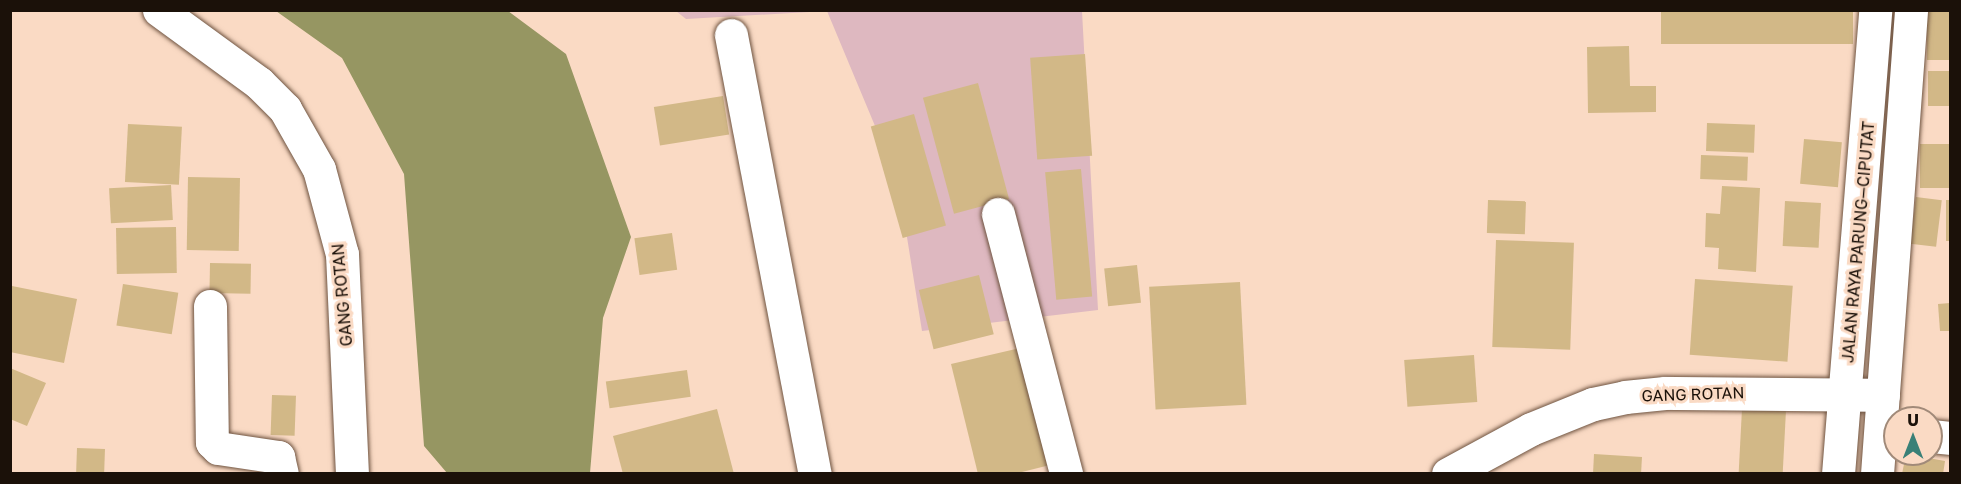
<!DOCTYPE html>
<meta charset="utf-8">
<style>
body{margin:0}
#map{position:relative;width:1961px;height:484px;overflow:hidden;background:#fadac4;font-family:"Golos Text",sans-serif}
div>[style]{position:absolute}
.green>*{inset:0;background:#deb8c0}
.water>*{inset:0;background:#969662}
.building>*{inset:0;background:#d2b887;transform-origin:0 0}
.roads{filter:drop-shadow(0 0 2px #6e5340) drop-shadow(0 0 2px #6e5340)}
.minor>*{height:33px;margin:-16.5px;padding:0 16.5px;transform-origin:16.5px;border-radius:16.5px;background:#fff}
.highway>*{height:33px;margin:-16.5px;padding:0 16.5px;transform-origin:16.5px;border-radius:16.5px;background:#fff}
span{translate:-50% -50%;white-space:nowrap;text-align:center;line-height:1.15;-webkit-text-stroke:6px #fadac4;paint-order:stroke}
.street-label{font-size:16px;color:#1b1109}
.frame{position:absolute;inset:0;border:12px solid #1b1109;pointer-events:none}
.north{position:absolute;left:1883px;top:406px;width:60px;height:60px;box-sizing:border-box;background:#fadac4;border:2px solid #a18a79;border-radius:50%;rotate:0deg;font-size:16px;font-weight:700;line-height:24px;text-align:center;color:#1b1109}
.north::after{content:'';display:block;margin:auto;width:21px;height:27px;background:#398077;clip-path:polygon(50% 0,100% 100%,50% 72%,0 100%)}
</style>
<div id="map">
<div class="green">
<i style="clip-path:polygon(676px 11px,1082px 11px,1098px 310px,922px 331px,898px 181px,827px 11px,686px 19px)"></i>
</div>
<div class="water">
<i style="clip-path:polygon(276px 11px,508px 11px,566px 54px,631px 237px,603px 318px,590px 473px,447px 473px,424px 446px,404px 174px,342px 58px)"></i>
</div>
<div class="building">
<i style="left:1661px;top:10px;width:192px;height:34px"></i>
<i style="left:1927px;top:10px;width:23px;height:50px"></i>
<i style="clip-path:polygon(1629px 46px,1630px 86px,1656px 86px,1656px 112px,1588px 113px,1587px 47px)"></i>
<i style="left:1085px;top:54px;width:102px;height:55px;rotate:86deg"></i>
<i style="left:1928px;top:71px;width:22px;height:35px"></i>
<i style="left:978px;top:83px;width:120px;height:57px;rotate:75deg"></i>
<i style="left:723px;top:96px;width:39px;height:70px;rotate:81deg"></i>
<i style="left:914px;top:114px;width:116px;height:45px;rotate:74deg"></i>
<i style="left:1707px;top:123px;width:48px;height:28px;rotate:2deg"></i>
<i style="left:128px;top:124px;width:54px;height:58px;rotate:3deg"></i>
<i style="left:1804px;top:139px;width:38px;height:45px;rotate:5deg"></i>
<i style="left:1950px;top:144px;width:44px;height:30px;rotate:90deg"></i>
<i style="left:1701px;top:155px;width:47px;height:24px;rotate:2deg"></i>
<i style="left:1081px;top:169px;width:128px;height:36px;rotate:85deg"></i>
<i style="left:188px;top:177px;width:52px;height:73px;rotate:1deg"></i>
<i style="left:171px;top:185px;width:35px;height:62px;rotate:87deg"></i>
<i style="clip-path:polygon(1722px 186px,1760px 188px,1756px 272px,1718px 269px,1719px 248px,1705px 247px,1706px 213px,1720px 214px)"></i>
<i style="left:1916px;top:197px;width:26px;height:47px;rotate:7deg"></i>
<i style="left:1488px;top:200px;width:38px;height:33px;rotate:2deg"></i>
<i style="left:1946px;top:200px;width:4px;height:41px"></i>
<i style="left:1785px;top:201px;width:36px;height:45px;rotate:3deg"></i>
<i style="left:176px;top:227px;width:46px;height:60px;rotate:89deg"></i>
<i style="left:672px;top:233px;width:37px;height:38px;rotate:82deg"></i>
<i style="left:1496px;top:240px;width:78px;height:107px;rotate:2deg"></i>
<i style="left:210px;top:263px;width:41px;height:30px;rotate:1deg"></i>
<i style="left:1137px;top:265px;width:38px;height:33px;rotate:84deg"></i>
<i style="left:979px;top:275px;width:61px;height:62px;rotate:76deg"></i>
<i style="left:1695px;top:279px;width:98px;height:76px;rotate:4deg"></i>
<i style="left:1240px;top:282px;width:123px;height:91px;rotate:87deg"></i>
<i style="left:123px;top:284px;width:56px;height:42px;rotate:9deg"></i>
<i style="clip-path:polygon(12px 286px,77px 299px,64px 363px,10px 352px)"></i>
<i style="clip-path:polygon(1950px 303px,1950px 331px,1940px 331px,1938px 304px)"></i>
<i style="clip-path:polygon(1024px 347px,1054px 464px,1014px 474px,978px 474px,951px 364px)"></i>
<i style="left:1474px;top:355px;width:47px;height:70px;rotate:86deg"></i>
<i style="clip-path:polygon(10px 368px,46px 383px,27px 426px,10px 419px)"></i>
<i style="left:687px;top:370px;width:27px;height:82px;rotate:82deg"></i>
<i style="left:272px;top:395px;width:24px;height:40px;rotate:2deg"></i>
<i style="clip-path:polygon(717px 409px,734px 474px,623px 474px,613px 436px)"></i>
<i style="left:1742px;top:409px;width:44px;height:65px;rotate:3deg"></i>
<i style="left:77px;top:448px;width:28px;height:26px;rotate:2deg"></i>
<i style="clip-path:polygon(1594px 454px,1642px 457px,1641px 474px,1593px 474px)"></i>
<i style="clip-path:polygon(1906px 454px,1945px 461px,1943px 474px,1902px 474px)"></i>
</div>
<div class="roads">
<div class="minor">
<i style="left:159px;top:10px;width:124px;rotate:36.1deg"></i>
<i style="left:259px;top:83px;width:37px;rotate:45deg"></i>
<i style="left:285px;top:109px;width:69px;rotate:60.5deg"></i>
<i style="left:319px;top:169px;width:88px;rotate:74.9deg"></i>
<i style="left:342px;top:254px;width:220px;rotate:87.4deg"></i>
<i style="left:731px;top:35px;width:447px;rotate:79.2deg"></i>
<i style="left:998px;top:214px;width:269px;rotate:75.3deg"></i>
<i style="left:210px;top:306px;width:136px;rotate:89.2deg"></i>
<i style="left:212px;top:442px;width:8px;rotate:45deg"></i>
<i style="left:218px;top:448px;width:61px;rotate:8.5deg"></i>
<i style="left:278px;top:457px;width:17px;rotate:77deg"></i>
<i style="left:1931px;top:436px;width:19px;rotate:6deg"></i>
<i style="left:1448px;top:474px;width:94px;rotate:-28.5deg"></i>
<i style="left:1531px;top:429px;width:67px;rotate:-22deg"></i>
<i style="left:1593px;top:404px;width:33px;rotate:-12deg"></i>
<i style="left:1625px;top:397px;width:40px;rotate:-5.7deg"></i>
<i style="left:1665px;top:393px;width:218px;rotate:0.5deg"></i>
</div>
<div class="highway">
<i style="left:1838px;top:474px;width:465px;rotate:-85.4deg"></i>
<i style="left:1877px;top:474px;width:465px;rotate:-85.8deg"></i>
</div>
</div>
<div class="street-label">
<span style="left:1858px;top:242px;rotate:-85deg">JALAN RAYA PARUNG—CIPUTAT</span>
<span style="left:342px;top:295px;rotate:-95deg">GANG ROTAN</span>
<span style="left:1693px;top:394px;rotate:-2deg">GANG ROTAN</span>
</div>
<div class="frame"></div>
<div class="north">U</div>
</div>
